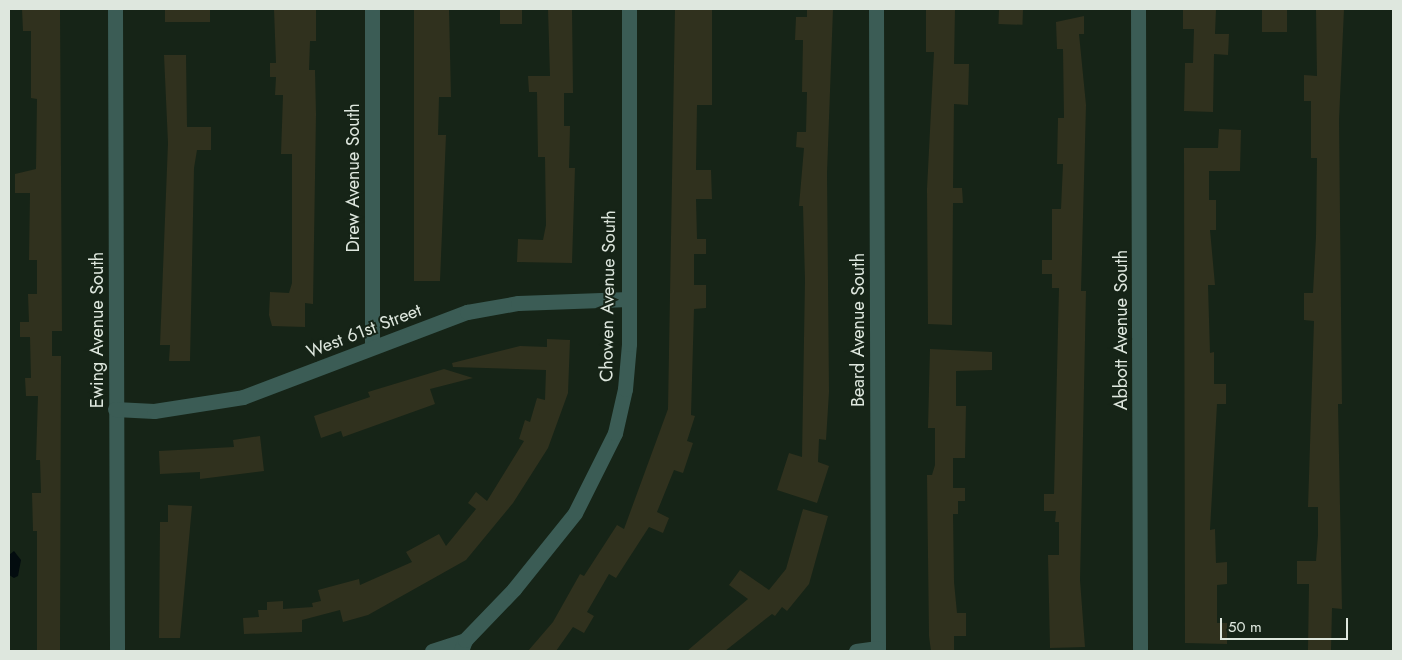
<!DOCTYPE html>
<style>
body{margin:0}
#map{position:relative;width:1402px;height:660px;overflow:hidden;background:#162417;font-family:Jost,sans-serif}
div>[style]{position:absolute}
.water>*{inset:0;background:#030c0f}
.building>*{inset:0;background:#30311e;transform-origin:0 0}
.minor>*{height:15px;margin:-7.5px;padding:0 7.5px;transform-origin:7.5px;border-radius:7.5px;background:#3b5c55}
span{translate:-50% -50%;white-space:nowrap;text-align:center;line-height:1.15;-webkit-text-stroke:4px #162417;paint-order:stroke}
.street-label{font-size:18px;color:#dee7de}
.frame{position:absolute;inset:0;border:10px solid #dee7de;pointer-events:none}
.scale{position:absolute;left:1220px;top:618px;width:128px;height:22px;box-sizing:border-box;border:2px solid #dee7de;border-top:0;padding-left:6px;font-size:15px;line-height:18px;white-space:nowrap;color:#dee7de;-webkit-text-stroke:4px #162417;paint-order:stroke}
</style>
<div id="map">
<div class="water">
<i style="clip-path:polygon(14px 551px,21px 560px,18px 576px,14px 578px,9px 575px,9px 555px)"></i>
</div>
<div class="building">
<i style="clip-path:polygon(22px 9px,60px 9px,62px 331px,52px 331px,52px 356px,61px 356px,60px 651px,37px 651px,37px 531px,33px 531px,32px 493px,41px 493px,40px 460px,36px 460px,38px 396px,26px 396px,25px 378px,31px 378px,30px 337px,20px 337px,20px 322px,29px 322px,28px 294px,37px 294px,37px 260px,29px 260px,30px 193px,15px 193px,15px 174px,36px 169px,37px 99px,31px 98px,31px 31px,23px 31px)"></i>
<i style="left:165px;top:9px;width:45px;height:13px"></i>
<i style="clip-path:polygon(274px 9px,316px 9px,316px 41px,310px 41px,309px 70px,315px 70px,316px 114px,313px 304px,305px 303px,305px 327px,272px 326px,269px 315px,270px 292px,289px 293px,292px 283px,292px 154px,281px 154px,283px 95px,275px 95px,276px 77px,270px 77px,270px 63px,276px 63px)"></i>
<i style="clip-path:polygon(414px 9px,449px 9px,451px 97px,439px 97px,438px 135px,446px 135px,440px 281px,414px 281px)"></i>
<i style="left:500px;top:9px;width:22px;height:15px"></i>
<i style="clip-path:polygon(548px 9px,572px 9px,573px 93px,564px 93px,564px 126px,570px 126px,569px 168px,575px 168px,572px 263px,517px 262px,518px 239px,543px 240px,546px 225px,545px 157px,538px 157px,537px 92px,529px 92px,528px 76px,550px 76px)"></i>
<i style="clip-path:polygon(675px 9px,712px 9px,712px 105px,697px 105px,696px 170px,711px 170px,712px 199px,696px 199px,697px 239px,706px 239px,706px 254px,694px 254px,694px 285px,706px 285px,706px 308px,694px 309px,691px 415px,695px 416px,687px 441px,693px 443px,683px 473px,674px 470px,657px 512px,669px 518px,663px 533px,649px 527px,616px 578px,609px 574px,587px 612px,594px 616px,584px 633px,573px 627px,556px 651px,528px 651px,553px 622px,580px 574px,584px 576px,617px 525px,624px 529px,668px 409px)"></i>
<i style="clip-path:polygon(807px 9px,833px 9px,827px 173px,829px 392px,826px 440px,819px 439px,818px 462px,829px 466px,817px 503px,777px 490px,789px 453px,802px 457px,805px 280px,803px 206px,799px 206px,804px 148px,796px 147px,797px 132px,806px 132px,807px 92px,802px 92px,803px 40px,795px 40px,796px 17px,807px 17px)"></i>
<i style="clip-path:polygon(926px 9px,955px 9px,954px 64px,969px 64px,968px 105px,954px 104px,953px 188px,962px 188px,963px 203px,953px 203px,952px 325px,928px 324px,927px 189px,934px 52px,926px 52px)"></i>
<i style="left:999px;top:9px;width:24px;height:15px;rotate:2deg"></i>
<i style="clip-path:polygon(1183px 9px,1216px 9px,1215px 34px,1229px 34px,1228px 55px,1214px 54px,1213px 112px,1184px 111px,1185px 63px,1193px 63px,1194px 29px,1183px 29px)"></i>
<i style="left:1262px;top:9px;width:25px;height:23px"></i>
<i style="clip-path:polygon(1316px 9px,1344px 9px,1339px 120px,1342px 404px,1338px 404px,1342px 609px,1332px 608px,1331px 651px,1308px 650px,1309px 584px,1297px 584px,1297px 561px,1316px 561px,1318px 535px,1318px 507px,1308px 507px,1314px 321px,1304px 320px,1304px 293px,1313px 293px,1316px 237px,1317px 158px,1311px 158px,1311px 101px,1304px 101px,1304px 75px,1317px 76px)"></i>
<i style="clip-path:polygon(1084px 16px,1084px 34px,1079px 34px,1086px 105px,1081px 291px,1086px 291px,1080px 580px,1085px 647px,1050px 648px,1048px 555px,1059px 555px,1059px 522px,1055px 522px,1056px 511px,1044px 511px,1044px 494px,1054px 494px,1059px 288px,1052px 288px,1052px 274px,1042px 274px,1042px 260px,1052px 260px,1052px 209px,1061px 209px,1063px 164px,1057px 164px,1058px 118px,1064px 118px,1063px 49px,1057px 49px,1056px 22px)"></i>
<i style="clip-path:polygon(164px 55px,186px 55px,187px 127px,211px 127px,211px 150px,197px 150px,194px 168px,190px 361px,169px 361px,170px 345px,160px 345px,168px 143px)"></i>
<i style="clip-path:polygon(1219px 129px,1241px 130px,1240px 171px,1209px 171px,1209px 200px,1216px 200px,1216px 230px,1210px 230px,1215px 285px,1208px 285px,1210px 353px,1214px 352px,1214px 384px,1226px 384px,1226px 404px,1217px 404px,1210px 530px,1215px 529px,1216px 563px,1227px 562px,1227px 584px,1217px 585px,1217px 623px,1227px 623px,1227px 644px,1185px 643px,1184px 148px,1218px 148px)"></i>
<i style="clip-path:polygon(547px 339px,570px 340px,568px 393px,548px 448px,513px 503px,466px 560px,368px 615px,343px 622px,340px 610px,302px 620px,302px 632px,244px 634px,243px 618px,259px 617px,258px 610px,267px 610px,267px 602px,283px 601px,283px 609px,313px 607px,312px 603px,321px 601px,318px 590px,359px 579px,360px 585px,412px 562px,406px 552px,439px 534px,446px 546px,476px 509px,468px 503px,476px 492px,487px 501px,524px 441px,519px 439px,525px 420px,530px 422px,537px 398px,545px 400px,546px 370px,453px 367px,452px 363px,520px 346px,547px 347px)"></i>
<i style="clip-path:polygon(930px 349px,992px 352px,992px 370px,956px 371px,956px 406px,966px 406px,965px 458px,953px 458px,953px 488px,965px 488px,965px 501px,958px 501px,958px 514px,953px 514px,954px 582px,957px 613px,966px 613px,966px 636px,954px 636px,954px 651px,931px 651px,929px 636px,927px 475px,932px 475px,935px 465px,935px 428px,928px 428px)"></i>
<i style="clip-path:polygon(444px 369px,473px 378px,430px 389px,435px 404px,343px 437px,341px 431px,321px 438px,314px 416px,370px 397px,368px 392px)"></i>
<i style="clip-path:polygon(260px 436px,264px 471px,200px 479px,200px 472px,160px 474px,159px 451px,234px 447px,233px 440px)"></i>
<i style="clip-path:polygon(168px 505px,192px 506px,180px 638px,159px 638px,160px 522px,168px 522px)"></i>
<i style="clip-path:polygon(803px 509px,828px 516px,809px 584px,787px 611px,782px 607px,775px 616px,772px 614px,725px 651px,687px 651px,748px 599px,729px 585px,740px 570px,769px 590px,786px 569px)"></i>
</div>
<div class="minor">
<i style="left:115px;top:9px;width:642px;rotate:89.82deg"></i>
<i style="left:372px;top:9px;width:338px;rotate:90deg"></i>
<i style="left:876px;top:9px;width:642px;rotate:89.82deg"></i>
<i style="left:1138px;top:9px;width:642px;rotate:89.82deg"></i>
<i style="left:115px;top:409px;width:39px;rotate:3deg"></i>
<i style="left:154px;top:411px;width:90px;rotate:-8.9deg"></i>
<i style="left:243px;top:397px;width:240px;rotate:-20.8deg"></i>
<i style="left:467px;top:312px;width:52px;rotate:-10deg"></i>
<i style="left:518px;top:303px;width:111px;rotate:-2.1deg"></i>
<i style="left:432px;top:651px;width:35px;rotate:-18deg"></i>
<i style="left:461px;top:651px;width:12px;rotate:-70deg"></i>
<i style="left:465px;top:640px;width:71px;rotate:-46.1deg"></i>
<i style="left:514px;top:589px;width:97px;rotate:-51.2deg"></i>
<i style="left:575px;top:513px;width:89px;rotate:-63.4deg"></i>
<i style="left:615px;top:433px;width:45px;rotate:-77.2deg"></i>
<i style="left:625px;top:389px;width:45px;rotate:-84.9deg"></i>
<i style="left:629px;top:344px;width:335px;rotate:-90deg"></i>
<i style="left:856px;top:651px;width:22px;rotate:-8deg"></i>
</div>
<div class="street-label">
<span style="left:353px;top:178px;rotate:-90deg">Drew Avenue South</span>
<span style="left:608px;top:296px;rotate:-89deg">Chowen Avenue South</span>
<span style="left:97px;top:330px;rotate:-90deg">Ewing Avenue South</span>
<span style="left:858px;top:330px;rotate:-90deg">Beard Avenue South</span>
<span style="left:1121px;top:330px;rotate:-90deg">Abbott Avenue South</span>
<span style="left:364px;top:331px;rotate:-21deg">West 61st Street</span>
</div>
<div class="frame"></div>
<div class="scale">50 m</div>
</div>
